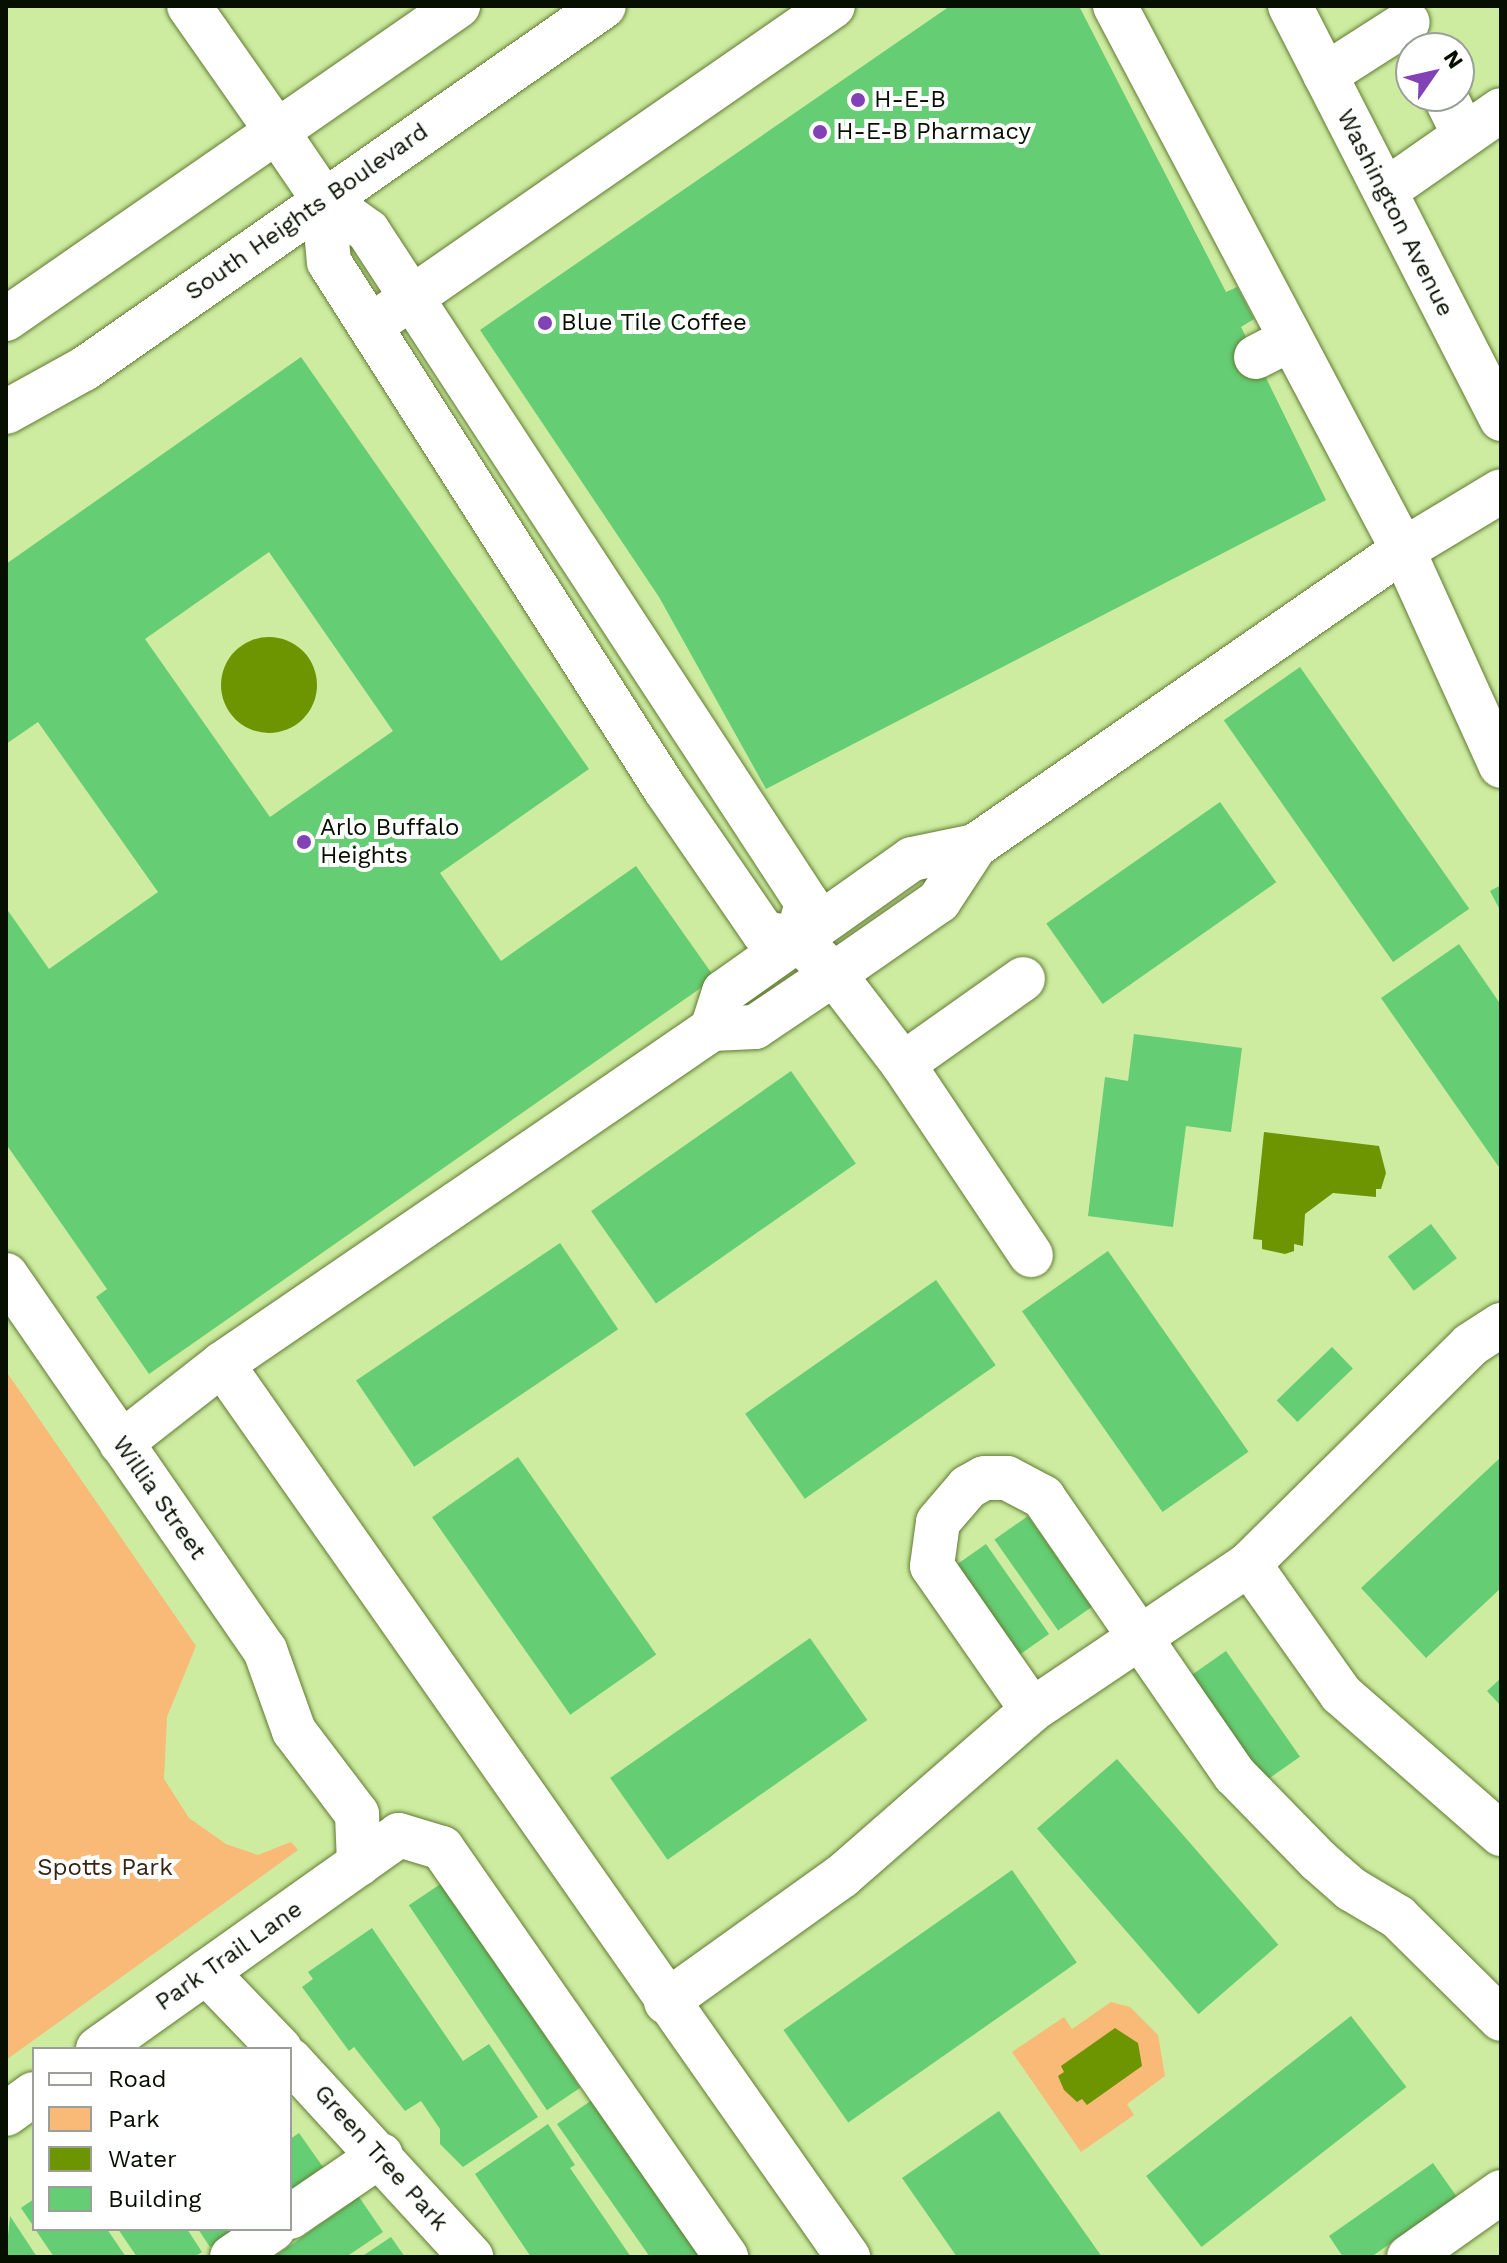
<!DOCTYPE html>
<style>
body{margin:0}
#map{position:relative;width:1507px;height:2263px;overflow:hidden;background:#cdeca0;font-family:"Work Sans",sans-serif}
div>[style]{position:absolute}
.green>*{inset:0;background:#f9b977}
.water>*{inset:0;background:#6c9501}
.round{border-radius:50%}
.building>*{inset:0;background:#65cd74;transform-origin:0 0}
.roads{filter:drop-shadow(0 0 2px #607b32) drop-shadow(0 0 2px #607b32)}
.minor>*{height:44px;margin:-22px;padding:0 22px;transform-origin:22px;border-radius:22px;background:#fff}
.major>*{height:44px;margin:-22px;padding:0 22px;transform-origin:22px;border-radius:22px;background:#fff}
.dots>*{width:22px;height:22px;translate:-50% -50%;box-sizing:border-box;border:4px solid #fff;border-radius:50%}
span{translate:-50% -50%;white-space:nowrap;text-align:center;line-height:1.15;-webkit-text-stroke:8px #fff;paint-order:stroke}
.poi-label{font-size:24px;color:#060f00}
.left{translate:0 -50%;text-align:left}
.street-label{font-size:24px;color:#060f00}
.park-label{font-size:24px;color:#362615}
.frame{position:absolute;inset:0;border:8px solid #060f00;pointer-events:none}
.legend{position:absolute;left:32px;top:2047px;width:260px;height:184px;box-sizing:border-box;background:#fff;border:2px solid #9b9f99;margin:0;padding:10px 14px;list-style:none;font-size:24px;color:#060f00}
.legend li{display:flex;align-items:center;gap:16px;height:40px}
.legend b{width:40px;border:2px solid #9b9f99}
.north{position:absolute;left:1395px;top:32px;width:80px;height:80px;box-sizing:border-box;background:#fff;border:2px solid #9b9f99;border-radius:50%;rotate:56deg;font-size:22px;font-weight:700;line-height:32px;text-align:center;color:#060f00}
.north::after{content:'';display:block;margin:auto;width:28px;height:36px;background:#8241b6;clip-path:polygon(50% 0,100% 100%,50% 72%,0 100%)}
</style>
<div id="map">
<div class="green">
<i style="clip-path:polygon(8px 1374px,196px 1646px,167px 1717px,164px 1779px,189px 1818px,226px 1844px,258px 1855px,291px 1842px,298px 1850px,6px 2060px)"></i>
<i style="clip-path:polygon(1111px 2002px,1130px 2007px,1158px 2035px,1165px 2076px,1127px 2104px,1134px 2115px,1081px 2152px,1012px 2052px,1064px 2017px,1072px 2029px)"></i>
</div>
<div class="water">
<i class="round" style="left:221px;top:637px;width:96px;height:96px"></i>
<i style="clip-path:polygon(1264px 1132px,1379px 1146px,1386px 1173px,1381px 1189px,1376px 1189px,1376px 1197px,1333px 1193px,1305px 1214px,1303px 1246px,1294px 1244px,1294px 1251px,1285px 1254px,1262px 1249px,1262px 1240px,1253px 1239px)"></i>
<i style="clip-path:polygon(1115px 2028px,1138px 2043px,1142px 2066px,1087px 2105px,1082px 2099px,1077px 2102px,1064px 2090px,1058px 2076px,1064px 2072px,1061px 2066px)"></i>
</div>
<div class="building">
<i style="clip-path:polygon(950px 6px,1079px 6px,1226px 292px,1237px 287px,1254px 319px,1241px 327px,1326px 500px,766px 789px,659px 597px,480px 330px)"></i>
<i style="clip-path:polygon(evenodd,301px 357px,589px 769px,440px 873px,501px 961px,636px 866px,715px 978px,149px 1374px,96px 1297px,107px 1289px,6px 1144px,6px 908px,49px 969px,158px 892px,38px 722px,6px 744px,6px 564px,301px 357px,269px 552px,393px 731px,270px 817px,145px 639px,269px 552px)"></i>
<i style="left:1300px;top:667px;width:295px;height:93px;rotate:55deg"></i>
<i style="left:1220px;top:802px;width:98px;height:212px;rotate:55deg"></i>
<i style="clip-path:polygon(1501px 885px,1501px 912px,1490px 891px)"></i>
<i style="clip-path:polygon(1459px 944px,1501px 1005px,1501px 1170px,1381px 998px)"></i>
<i style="clip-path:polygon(1134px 1034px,1242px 1048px,1231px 1132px,1186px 1126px,1173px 1227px,1088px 1216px,1105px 1077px,1128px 1081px)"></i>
<i style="left:791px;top:1071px;width:113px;height:244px;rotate:55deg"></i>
<i style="left:1431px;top:1224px;width:43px;height:54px;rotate:53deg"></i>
<i style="left:560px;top:1243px;width:104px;height:246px;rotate:56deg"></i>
<i style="left:1108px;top:1251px;width:245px;height:105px;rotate:55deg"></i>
<i style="left:936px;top:1280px;width:104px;height:233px;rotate:55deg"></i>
<i style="left:1332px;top:1347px;width:30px;height:77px;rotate:46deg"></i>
<i style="left:518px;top:1457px;width:241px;height:105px;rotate:55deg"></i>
<i style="clip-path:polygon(1501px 1457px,1501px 1588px,1426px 1658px,1361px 1588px)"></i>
<i style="left:1028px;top:1516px;width:111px;height:41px;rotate:55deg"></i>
<i style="left:986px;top:1544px;width:110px;height:37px;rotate:55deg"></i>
<i style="left:810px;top:1638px;width:100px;height:244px;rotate:55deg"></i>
<i style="left:1226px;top:1651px;width:129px;height:45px;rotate:55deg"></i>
<i style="clip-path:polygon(1501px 1678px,1501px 1706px,1487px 1691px)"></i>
<i style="left:1117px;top:1759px;width:246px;height:106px;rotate:49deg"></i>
<i style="left:1012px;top:1870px;width:113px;height:279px;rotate:55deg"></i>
<i style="left:442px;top:1883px;width:247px;height:40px;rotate:56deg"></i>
<i style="clip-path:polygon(372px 1928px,463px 2061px,489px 2044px,538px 2117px,463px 2167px,440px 2144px,440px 2129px,421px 2101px,405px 2111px,354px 2047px,349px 2051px,302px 1987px,313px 1979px,308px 1972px)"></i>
<i style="left:1351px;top:2016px;width:90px;height:260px;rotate:52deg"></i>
<i style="clip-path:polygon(592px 2100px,701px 2257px,650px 2257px,557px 2124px)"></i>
<i style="clip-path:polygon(999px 2111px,1102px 2257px,957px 2257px,902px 2178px)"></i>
<i style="clip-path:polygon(548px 2124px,575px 2165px,570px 2168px,631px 2257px,531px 2257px,475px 2174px)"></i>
<i style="clip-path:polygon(299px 2133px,323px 2167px,290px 2191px,290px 2139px)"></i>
<i style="clip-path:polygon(1433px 2163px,1457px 2197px,1371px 2257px,1343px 2257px,1329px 2236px)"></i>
<i style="clip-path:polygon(359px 2197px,383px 2232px,346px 2257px,274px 2257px)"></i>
<i style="clip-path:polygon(34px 2199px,34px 2227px,21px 2208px)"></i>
<i style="clip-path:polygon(10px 2216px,37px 2257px,6px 2257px)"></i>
<i style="clip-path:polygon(35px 2229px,107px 2229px,126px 2257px,54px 2257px)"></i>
<i style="clip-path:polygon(118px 2229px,187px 2229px,202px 2252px,194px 2257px,137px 2257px)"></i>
<i style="clip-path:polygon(198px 2229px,235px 2229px,210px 2247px)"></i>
<i style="clip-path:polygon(391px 2237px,405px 2257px,361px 2257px)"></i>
</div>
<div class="roads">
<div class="minor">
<i style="left:189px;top:6px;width:155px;rotate:55deg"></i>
<i style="left:1115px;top:6px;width:616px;rotate:62.1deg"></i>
<i style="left:1403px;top:550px;width:237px;rotate:65.6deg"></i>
<i style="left:1325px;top:75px;width:98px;rotate:-32.6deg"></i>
<i style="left:1445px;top:96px;width:43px;rotate:64deg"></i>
<i style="left:1385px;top:191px;width:141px;rotate:-34.9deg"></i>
<i style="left:323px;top:199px;width:63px;rotate:84.6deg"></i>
<i style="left:329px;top:262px;width:625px;rotate:57.48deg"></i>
<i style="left:665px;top:789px;width:175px;rotate:55.5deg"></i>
<i style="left:764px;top:933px;width:34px;rotate:10deg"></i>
<i style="left:797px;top:939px;width:51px;rotate:43.4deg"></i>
<i style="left:834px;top:974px;width:113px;rotate:52.5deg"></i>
<i style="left:903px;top:1064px;width:230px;rotate:56.2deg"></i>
<i style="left:323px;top:199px;width:55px;rotate:35.4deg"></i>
<i style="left:368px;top:231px;width:803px;rotate:56.84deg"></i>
<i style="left:807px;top:903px;width:37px;rotate:106deg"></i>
<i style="left:388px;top:314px;width:541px;rotate:-34.69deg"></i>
<i style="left:1256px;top:357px;width:37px;rotate:-27deg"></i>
<i style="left:712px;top:1029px;width:39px;rotate:-72deg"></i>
<i style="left:724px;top:992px;width:230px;rotate:-35.3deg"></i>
<i style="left:912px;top:859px;width:64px;rotate:-11.7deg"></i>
<i style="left:903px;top:1064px;width:147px;rotate:-35.3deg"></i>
<i style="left:6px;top:1275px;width:456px;rotate:55.4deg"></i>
<i style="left:265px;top:1650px;width:86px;rotate:70.3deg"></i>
<i style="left:294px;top:1731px;width:104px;rotate:52.8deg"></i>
<i style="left:357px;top:1814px;width:50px;rotate:87.7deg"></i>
<i style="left:222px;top:1364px;width:1091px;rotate:54.97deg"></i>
<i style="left:121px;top:1443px;width:128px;rotate:-38deg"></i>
<i style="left:222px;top:1364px;width:594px;rotate:-34.36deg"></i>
<i style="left:712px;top:1029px;width:43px;rotate:-2.7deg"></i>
<i style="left:755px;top:1027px;width:95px;rotate:-33.9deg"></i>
<i style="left:834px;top:974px;width:128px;rotate:-34.8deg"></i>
<i style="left:939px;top:901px;width:66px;rotate:-56.8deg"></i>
<i style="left:975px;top:846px;width:520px;rotate:-34.67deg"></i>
<i style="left:1403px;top:550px;width:114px;rotate:-31deg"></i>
<i style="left:1249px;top:1564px;width:159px;rotate:54.7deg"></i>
<i style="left:1341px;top:1694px;width:213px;rotate:41.2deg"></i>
<i style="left:1032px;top:1710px;width:175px;rotate:-124.8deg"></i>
<i style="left:932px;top:1566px;width:44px;rotate:-82.2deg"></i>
<i style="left:938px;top:1522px;width:46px;rotate:-49.4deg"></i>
<i style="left:968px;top:1487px;width:18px;rotate:-29deg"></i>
<i style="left:984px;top:1478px;width:23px"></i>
<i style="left:1007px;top:1478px;width:41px;rotate:27.8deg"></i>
<i style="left:1043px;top:1497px;width:338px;rotate:55.4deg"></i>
<i style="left:1235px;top:1775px;width:120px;rotate:45.7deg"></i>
<i style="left:1319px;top:1861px;width:43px;rotate:41.2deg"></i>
<i style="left:1351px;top:1889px;width:55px;rotate:30.8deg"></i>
<i style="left:1398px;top:1917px;width:145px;rotate:44.7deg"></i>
<i style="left:206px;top:1972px;width:107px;rotate:46.1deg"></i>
<i style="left:666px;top:2002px;width:216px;rotate:-35.6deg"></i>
<i style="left:842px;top:1876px;width:252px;rotate:-41.1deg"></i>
<i style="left:1032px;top:1710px;width:262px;rotate:-33.9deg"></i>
<i style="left:1249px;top:1564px;width:311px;rotate:-44.7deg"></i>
<i style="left:1470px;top:1345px;width:37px;rotate:-33deg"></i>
<i style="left:98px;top:2049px;width:369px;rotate:-35.4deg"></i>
<i style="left:399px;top:1835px;width:45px;rotate:16.8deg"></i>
<i style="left:442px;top:1848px;width:498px;rotate:55.2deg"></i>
<i style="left:290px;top:2060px;width:268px;rotate:47.4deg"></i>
<i style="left:6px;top:2114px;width:34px;rotate:-36deg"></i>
<i style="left:290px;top:2217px;width:110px;rotate:-34.3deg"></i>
<i style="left:232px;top:2257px;width:50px;rotate:-34.3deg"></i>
<i style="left:1409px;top:2257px;width:113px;rotate:-35.2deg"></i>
</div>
<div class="major">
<i style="left:1290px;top:6px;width:464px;rotate:62.9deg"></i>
<i style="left:278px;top:133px;width:80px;rotate:55.7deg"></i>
<i style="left:6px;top:319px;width:550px;rotate:-34.7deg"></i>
<i style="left:6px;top:412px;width:89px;rotate:-28.9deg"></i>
<i style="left:84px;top:369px;width:634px;rotate:-34.92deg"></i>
</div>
</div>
<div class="dots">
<i style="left:858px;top:100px;background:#8241b6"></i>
<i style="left:820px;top:132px;background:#8241b6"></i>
<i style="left:545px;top:323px;background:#8241b6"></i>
<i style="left:304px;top:842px;background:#8241b6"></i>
</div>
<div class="poi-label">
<span class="left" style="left:874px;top:100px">H-E-B</span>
<span class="left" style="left:836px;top:132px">H-E-B Pharmacy</span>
<span class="left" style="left:561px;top:323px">Blue Tile Coffee</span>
<span class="left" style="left:320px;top:842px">Arlo Buffalo<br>Heights</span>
</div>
<div class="street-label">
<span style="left:307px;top:212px;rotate:-35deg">South Heights Boulevard</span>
<span style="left:1395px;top:213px;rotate:63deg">Washington Avenue</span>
<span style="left:159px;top:1498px;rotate:55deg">Willia Street</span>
<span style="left:229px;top:1956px;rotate:-35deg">Park Trail Lane</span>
<span style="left:381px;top:2158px;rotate:48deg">Green Tree Park</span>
</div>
<div class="park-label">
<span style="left:105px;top:1868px">Spotts Park</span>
</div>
<div class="frame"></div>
<ul class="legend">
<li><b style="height:10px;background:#fff"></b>Road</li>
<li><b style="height:22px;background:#f9b977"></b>Park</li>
<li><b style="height:22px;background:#6c9501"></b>Water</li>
<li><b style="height:22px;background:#65cd74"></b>Building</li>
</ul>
<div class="north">N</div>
</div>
